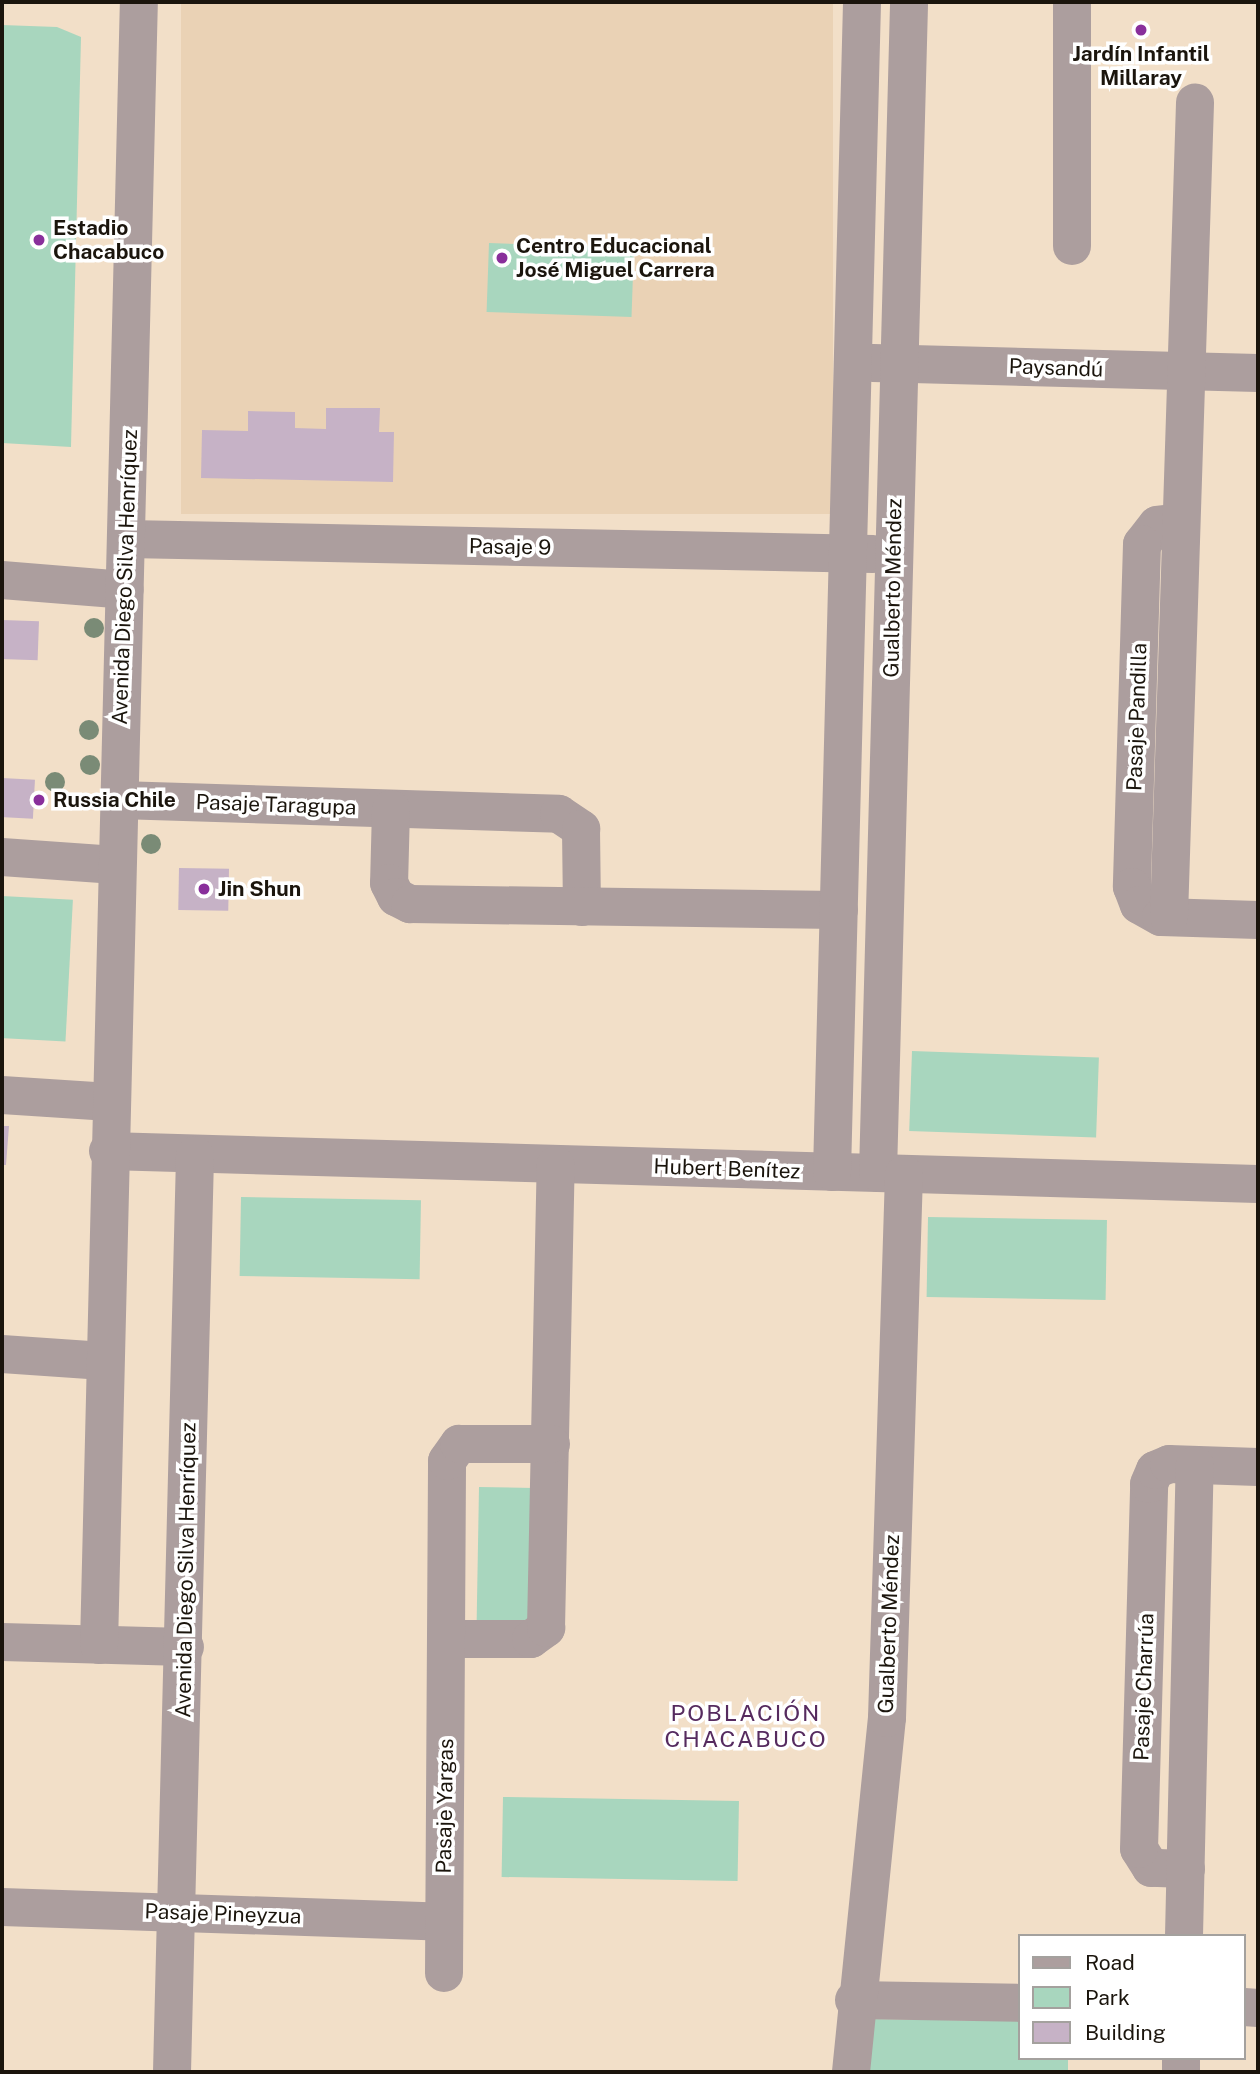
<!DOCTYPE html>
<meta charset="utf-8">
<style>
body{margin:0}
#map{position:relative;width:1260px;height:2074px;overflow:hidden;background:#f2dfc8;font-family:"Public Sans",sans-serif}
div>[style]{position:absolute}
.built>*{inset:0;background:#ead2b5;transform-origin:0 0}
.green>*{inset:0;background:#a8d6be;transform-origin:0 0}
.building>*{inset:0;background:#c6b2c6;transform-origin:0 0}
.minor>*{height:38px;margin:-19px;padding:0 19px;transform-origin:19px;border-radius:19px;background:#ac9e9e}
.trees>*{width:20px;height:20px;margin:-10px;border-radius:50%;background:#7a8b76}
.dots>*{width:19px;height:19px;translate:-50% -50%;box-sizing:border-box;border:4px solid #fff;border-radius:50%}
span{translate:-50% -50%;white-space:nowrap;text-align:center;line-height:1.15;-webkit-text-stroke:7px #fff;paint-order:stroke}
.poi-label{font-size:21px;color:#1b150d;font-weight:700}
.left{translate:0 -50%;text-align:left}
.street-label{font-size:21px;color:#1b150d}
.neighbourhood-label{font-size:23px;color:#562b5f;letter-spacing:2px}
.frame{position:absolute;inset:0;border:4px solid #1b150d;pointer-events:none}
.legend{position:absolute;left:1018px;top:1934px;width:228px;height:126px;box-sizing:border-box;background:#fff;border:2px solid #a4a19e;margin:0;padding:9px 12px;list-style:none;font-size:21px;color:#1b150d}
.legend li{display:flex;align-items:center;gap:14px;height:35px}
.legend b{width:35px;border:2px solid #a4a19e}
</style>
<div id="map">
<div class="built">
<i style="left:181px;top:2px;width:652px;height:512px"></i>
</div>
<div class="green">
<i style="clip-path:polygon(2px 25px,57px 27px,81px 37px,71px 447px,2px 443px)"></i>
<i style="left:489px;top:243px;width:145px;height:69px;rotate:2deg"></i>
<i style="left:2px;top:896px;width:71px;height:142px;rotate:3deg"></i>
<i style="left:912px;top:1051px;width:187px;height:80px;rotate:2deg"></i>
<i style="left:241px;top:1197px;width:180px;height:79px;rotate:1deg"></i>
<i style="left:928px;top:1217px;width:179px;height:80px;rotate:1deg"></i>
<i style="left:479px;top:1487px;width:55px;height:135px;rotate:1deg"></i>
<i style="left:503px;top:1797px;width:236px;height:80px;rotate:1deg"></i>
<i style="clip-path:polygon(867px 2019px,1020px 2021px,1020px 2058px,1068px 2058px,1068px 2072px,866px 2072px)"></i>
</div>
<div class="building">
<i style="clip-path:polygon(326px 408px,380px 408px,379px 432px,394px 432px,393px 482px,201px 478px,202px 430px,248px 431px,248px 411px,295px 412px,295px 428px,326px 429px)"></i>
<i style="left:2px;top:620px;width:37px;height:39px;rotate:2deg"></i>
<i style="left:2px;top:778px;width:33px;height:39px;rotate:3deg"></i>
<i style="left:179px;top:868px;width:50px;height:42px;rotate:1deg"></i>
<i style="clip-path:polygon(2px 1126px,9px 1126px,6px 1165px,2px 1165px)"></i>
</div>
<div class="minor">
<i style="left:1072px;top:246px;width:244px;rotate:-90deg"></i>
<i style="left:873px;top:363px;width:385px;rotate:1.5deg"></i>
<i style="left:1181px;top:522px;width:24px;rotate:173deg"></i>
<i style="left:1157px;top:525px;width:24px;rotate:128deg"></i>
<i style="left:1142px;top:544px;width:343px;rotate:91.7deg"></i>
<i style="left:1132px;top:887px;width:19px;rotate:69deg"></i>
<i style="left:1139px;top:905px;width:25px;rotate:29deg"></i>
<i style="left:1161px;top:917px;width:97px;rotate:1.8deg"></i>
<i style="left:127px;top:539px;width:746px;rotate:1.15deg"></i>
<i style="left:2px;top:580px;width:123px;rotate:4.6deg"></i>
<i style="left:119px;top:800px;width:440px;rotate:1.8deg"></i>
<i style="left:559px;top:814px;width:27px;rotate:34deg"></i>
<i style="left:581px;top:829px;width:78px;rotate:89.3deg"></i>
<i style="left:391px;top:809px;width:74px;rotate:91.5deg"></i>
<i style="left:389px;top:883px;width:16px;rotate:63deg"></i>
<i style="left:396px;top:897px;width:16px;rotate:27deg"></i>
<i style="left:410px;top:904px;width:429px;rotate:0.8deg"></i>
<i style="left:2px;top:857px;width:114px;rotate:4deg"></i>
<i style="left:1169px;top:917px;width:815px;rotate:-88.17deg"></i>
<i style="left:2px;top:1095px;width:108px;rotate:3.7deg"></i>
<i style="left:108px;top:1151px;width:1150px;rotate:1.64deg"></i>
<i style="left:832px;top:1172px;width:1170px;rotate:-88.53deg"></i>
<i style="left:878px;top:1173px;width:1171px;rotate:-88.48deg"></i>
<i style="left:2px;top:1354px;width:102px;rotate:3.9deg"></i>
<i style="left:446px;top:1639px;width:85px"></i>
<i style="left:531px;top:1639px;width:19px;rotate:-36deg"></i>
<i style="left:546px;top:1628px;width:463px;rotate:-88.8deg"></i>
<i style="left:2px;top:1642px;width:183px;rotate:1.6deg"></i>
<i style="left:99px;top:1645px;width:1643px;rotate:-88.61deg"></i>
<i style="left:1186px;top:1869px;width:35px;rotate:-178deg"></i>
<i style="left:1151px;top:1868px;width:22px;rotate:-122deg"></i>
<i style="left:1139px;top:1849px;width:365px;rotate:-88.4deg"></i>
<i style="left:1149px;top:1484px;width:15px;rotate:-67deg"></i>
<i style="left:1155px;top:1470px;width:15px;rotate:-23deg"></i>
<i style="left:1169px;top:1464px;width:89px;rotate:1.9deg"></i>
<i style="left:2px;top:1907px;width:442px;rotate:1.9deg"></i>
<i style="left:1184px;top:1936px;width:471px;rotate:-88.7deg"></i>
<i style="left:444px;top:1973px;width:512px;rotate:-89.66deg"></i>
<i style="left:447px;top:1461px;width:21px;rotate:-55deg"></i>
<i style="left:459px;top:1444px;width:92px"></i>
<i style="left:854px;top:2000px;width:166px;rotate:1deg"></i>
<i style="left:1244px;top:2007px;width:14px;rotate:4deg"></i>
<i style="left:172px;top:2072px;width:917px;rotate:-88.56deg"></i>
<i style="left:851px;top:2072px;width:356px;rotate:-84.2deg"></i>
<i style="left:887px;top:1718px;width:544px;rotate:-88.21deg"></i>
<i style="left:1181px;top:2072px;width:14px;rotate:-90deg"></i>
</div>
<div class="trees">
<i style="left:94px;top:628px"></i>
<i style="left:89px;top:730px"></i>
<i style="left:90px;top:765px"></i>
<i style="left:55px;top:782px"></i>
<i style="left:151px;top:844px"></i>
</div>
<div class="dots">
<i style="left:1141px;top:30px;background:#892f9b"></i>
<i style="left:39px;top:240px;background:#892f9b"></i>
<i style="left:502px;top:258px;background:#892f9b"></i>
<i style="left:39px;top:800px;background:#892f9b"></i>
<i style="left:204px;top:889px;background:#892f9b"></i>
</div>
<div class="poi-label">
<span style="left:1141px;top:66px">Jardín Infantil<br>Millaray</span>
<span class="left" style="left:53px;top:240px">Estadio<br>Chacabuco</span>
<span class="left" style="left:516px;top:258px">Centro Educacional<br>José Miguel Carrera</span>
<span class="left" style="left:53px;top:800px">Russia Chile</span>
<span class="left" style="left:218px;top:889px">Jin Shun</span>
</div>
<div class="street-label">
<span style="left:1056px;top:368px;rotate:2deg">Paysandú</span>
<span style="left:510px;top:547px;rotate:1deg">Pasaje 9</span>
<span style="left:125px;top:577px;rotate:-88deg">Avenida Diego Silva Henríquez</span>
<span style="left:893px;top:588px;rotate:-89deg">Gualberto Méndez</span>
<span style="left:1137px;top:717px;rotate:-88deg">Pasaje Pandilla</span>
<span style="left:276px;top:805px;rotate:2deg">Pasaje Taragupa</span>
<span style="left:727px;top:1169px;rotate:2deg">Hubert Benítez</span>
<span style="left:186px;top:1570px;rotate:-89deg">Avenida Diego Silva Henríquez</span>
<span style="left:889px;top:1624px;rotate:-88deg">Gualberto Méndez</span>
<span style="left:1144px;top:1687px;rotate:-88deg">Pasaje Charrúa</span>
<span style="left:445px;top:1806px;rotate:-89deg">Pasaje Yargas</span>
<span style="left:223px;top:1914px;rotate:2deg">Pasaje Pineyzua</span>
</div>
<div class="neighbourhood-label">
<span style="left:746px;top:1726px">POBLACIÓN<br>CHACABUCO</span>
</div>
<div class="frame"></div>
<ul class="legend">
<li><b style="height:9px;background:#ac9e9e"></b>Road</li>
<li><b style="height:19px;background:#a8d6be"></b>Park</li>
<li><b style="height:19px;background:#c6b2c6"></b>Building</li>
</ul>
</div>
